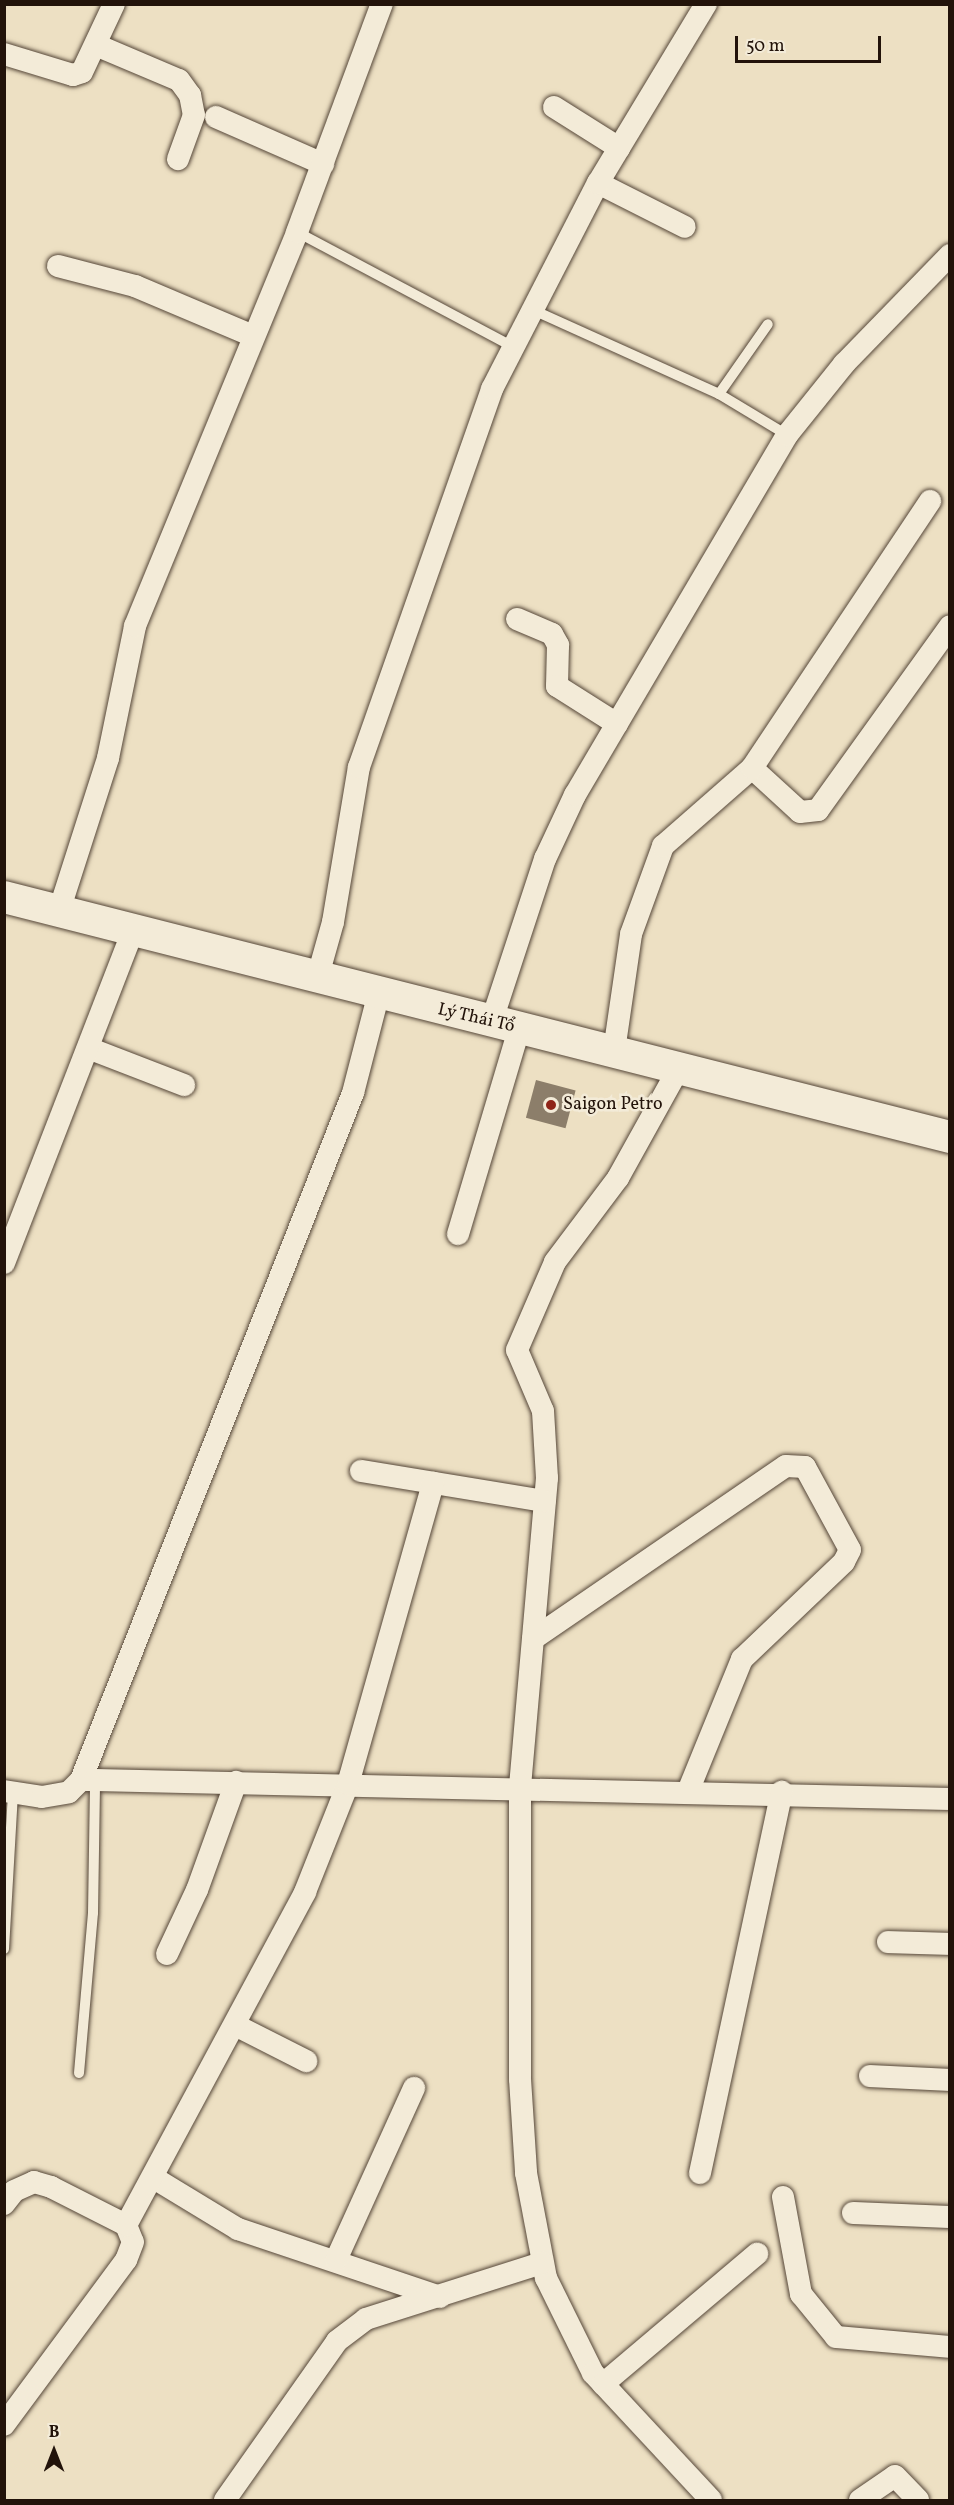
<!DOCTYPE html>
<meta charset="utf-8">
<style>
body{margin:0}
#map{position:relative;width:954px;height:2505px;overflow:hidden;background:#ede0c3;font-family:Vollkorn,serif}
div>[style]{position:absolute}
.building>*{inset:0;background:#8c7e6a;transform-origin:0 0}
.roads{filter:drop-shadow(0 0 2px #554638) drop-shadow(0 0 2px #554638)}
.lane>*{height:10px;margin:-5px;padding:0 5px;transform-origin:5px;border-radius:5px;background:#f3ebd8}
.street>*{height:22px;margin:-11px;padding:0 11px;transform-origin:11px;border-radius:11px;background:#f3ebd8}
.secondary>*{height:32px;margin:-16px;padding:0 16px;transform-origin:16px;border-radius:16px;background:#f3ebd8}
.dots>*{width:16px;height:16px;translate:-50% -50%;box-sizing:border-box;border:3px solid #f3ebd8;border-radius:50%}
span{translate:-50% -50%;white-space:nowrap;text-align:center;line-height:1.15;-webkit-text-stroke:5px #f3ebd8;paint-order:stroke}
.street-label{font-size:18px;color:#22130a}
.poi-label{font-size:18px;color:#22130a}
.left{translate:0 -50%;text-align:left}
.frame{position:absolute;inset:0;border:6px solid #22130a;pointer-events:none}
.north{position:absolute;left:24px;top:2421px;width:60px;height:60px;-webkit-text-stroke:4px #f3ebd8;paint-order:stroke;rotate:0deg;font-size:16px;font-weight:700;line-height:24px;text-align:center;color:#22130a}
.north::after{content:'';display:block;margin:auto;width:21px;height:27px;background:#22130a;clip-path:polygon(50% 0,100% 100%,50% 72%,0 100%)}
.scale{position:absolute;left:735px;top:36px;width:146px;height:27px;box-sizing:border-box;border:3px solid #22130a;border-top:0;padding-left:8px;font-size:18px;line-height:21px;white-space:nowrap;color:#22130a;-webkit-text-stroke:4px #f3ebd8;paint-order:stroke}
</style>
<div id="map">
<div class="building">
<i style="left:536px;top:1080px;width:41px;height:39px;rotate:15deg"></i>
</div>
<div class="roads">
<div class="lane">
<i style="left:297px;top:232px;width:242px;rotate:28deg"></i>
<i style="left:531px;top:309px;width:206px;rotate:24.3deg"></i>
<i style="left:719px;top:394px;width:79px;rotate:31.1deg"></i>
<i style="left:719px;top:394px;width:85px;rotate:-55deg"></i>
<i style="left:4px;top:1949px;width:157px;rotate:-86.7deg"></i>
<i style="left:79px;top:2073px;width:161px;rotate:-85deg"></i>
<i style="left:93px;top:1913px;width:133px;rotate:-89.1deg"></i>
</div>
<div class="street">
<i style="left:96px;top:45px;width:90px;rotate:22.9deg"></i>
<i style="left:179px;top:80px;width:19px;rotate:54deg"></i>
<i style="left:190px;top:95px;width:20px;rotate:79deg"></i>
<i style="left:194px;top:115px;width:47px;rotate:110deg"></i>
<i style="left:4px;top:54px;width:72px;rotate:16.9deg"></i>
<i style="left:73px;top:75px;width:9px;rotate:-18deg"></i>
<i style="left:82px;top:72px;width:75px;rotate:-64.8deg"></i>
<i style="left:554px;top:107px;width:77px;rotate:32.2deg"></i>
<i style="left:216px;top:117px;width:117px;rotate:23.7deg"></i>
<i style="left:598px;top:183px;width:97px;rotate:26.8deg"></i>
<i style="left:58px;top:266px;width:80px;rotate:14.6deg"></i>
<i style="left:135px;top:286px;width:126px;rotate:22.9deg"></i>
<i style="left:517px;top:619px;width:38px;rotate:23deg"></i>
<i style="left:552px;top:634px;width:13px;rotate:61deg"></i>
<i style="left:558px;top:645px;width:41px;rotate:91.4deg"></i>
<i style="left:557px;top:686px;width:71px;rotate:32.3deg"></i>
<i style="left:752px;top:768px;width:65px;rotate:42.5deg"></i>
<i style="left:800px;top:812px;width:18px;rotate:-6deg"></i>
<i style="left:818px;top:810px;width:226px;rotate:-54.3deg"></i>
<i style="left:59px;top:911px;width:161px;rotate:-72.2deg"></i>
<i style="left:108px;top:758px;width:135px;rotate:-78.4deg"></i>
<i style="left:135px;top:626px;width:426px;rotate:-67.6deg"></i>
<i style="left:297px;top:232px;width:243px;rotate:-69.6deg"></i>
<i style="left:317px;top:979px;width:59px;rotate:-74.3deg"></i>
<i style="left:333px;top:922px;width:157px;rotate:-80.5deg"></i>
<i style="left:359px;top:767px;width:401px;rotate:-70.6deg"></i>
<i style="left:492px;top:389px;width:232px;rotate:-62.8deg"></i>
<i style="left:598px;top:183px;width:209px;rotate:-58.9deg"></i>
<i style="left:491px;top:1023px;width:173px;rotate:-71.8deg"></i>
<i style="left:545px;top:859px;width:71px;rotate:-64.9deg"></i>
<i style="left:575px;top:795px;width:418px;rotate:-59.5deg"></i>
<i style="left:787px;top:435px;width:91px;rotate:-51.2deg"></i>
<i style="left:844px;top:364px;width:152px;rotate:-45.8deg"></i>
<i style="left:88px;top:1048px;width:103px;rotate:21.1deg"></i>
<i style="left:614px;top:1051px;width:118px;rotate:-81.7deg"></i>
<i style="left:631px;top:934px;width:94px;rotate:-70deg"></i>
<i style="left:663px;top:846px;width:118px;rotate:-41.2deg"></i>
<i style="left:752px;top:768px;width:321px;rotate:-56.3deg"></i>
<i style="left:679px;top:1068px;width:126px;rotate:119deg"></i>
<i style="left:618px;top:1178px;width:105px;rotate:126.9deg"></i>
<i style="left:555px;top:1262px;width:96px;rotate:113.4deg"></i>
<i style="left:517px;top:1350px;width:66px;rotate:66.9deg"></i>
<i style="left:543px;top:1411px;width:67px;rotate:86.6deg"></i>
<i style="left:547px;top:1478px;width:309px;rotate:95deg"></i>
<i style="left:520px;top:1786px;width:293px;rotate:90deg"></i>
<i style="left:520px;top:2079px;width:94px;rotate:86.3deg"></i>
<i style="left:526px;top:2173px;width:107px;rotate:79.2deg"></i>
<i style="left:546px;top:2278px;width:106px;rotate:63.7deg"></i>
<i style="left:593px;top:2373px;width:173px;rotate:47.1deg"></i>
<i style="left:458px;top:1234px;width:214px;rotate:-73.4deg"></i>
<i style="left:4px;top:1263px;width:357px;rotate:-68.8deg"></i>
<i style="left:361px;top:1471px;width:186px;rotate:9.3deg"></i>
<i style="left:533px;top:1639px;width:306px;rotate:-34.4deg"></i>
<i style="left:786px;top:1466px;width:19px;rotate:3deg"></i>
<i style="left:805px;top:1467px;width:94px;rotate:61.5deg"></i>
<i style="left:850px;top:1550px;width:13px;rotate:117deg"></i>
<i style="left:844px;top:1562px;width:141px;rotate:136.4deg"></i>
<i style="left:742px;top:1659px;width:140px;rotate:112.2deg"></i>
<i style="left:81px;top:1780px;width:739px;rotate:-68.4deg"></i>
<i style="left:353px;top:1093px;width:100px;rotate:-75.5deg"></i>
<i style="left:4px;top:1791px;width:38px;rotate:9deg"></i>
<i style="left:42px;top:1797px;width:27px;rotate:-10deg"></i>
<i style="left:69px;top:1792px;width:17px;rotate:-45deg"></i>
<i style="left:81px;top:1780px;width:14px"></i>
<i style="left:95px;top:1780px;width:855px;rotate:1.27deg"></i>
<i style="left:888px;top:1942px;width:62px;rotate:1.8deg"></i>
<i style="left:167px;top:1954px;width:71px;rotate:-64.9deg"></i>
<i style="left:197px;top:1890px;width:115px;rotate:-70.1deg"></i>
<i style="left:235px;top:2025px;width:80px;rotate:26.9deg"></i>
<i style="left:870px;top:2076px;width:80px;rotate:2.9deg"></i>
<i style="left:700px;top:2173px;width:390px;rotate:-77.9deg"></i>
<i style="left:154px;top:2178px;width:98px;rotate:31.3deg"></i>
<i style="left:238px;top:2229px;width:213px;rotate:18.6deg"></i>
<i style="left:783px;top:2197px;width:99px;rotate:79.5deg"></i>
<i style="left:801px;top:2294px;width:55px;rotate:50.9deg"></i>
<i style="left:836px;top:2337px;width:114px;rotate:5deg"></i>
<i style="left:4px;top:2204px;width:16px;rotate:-52deg"></i>
<i style="left:14px;top:2191px;width:22px;rotate:-24deg"></i>
<i style="left:34px;top:2182px;width:18px;rotate:16deg"></i>
<i style="left:51px;top:2187px;width:84px;rotate:26.9deg"></i>
<i style="left:126px;top:2225px;width:18px;rotate:68deg"></i>
<i style="left:133px;top:2242px;width:19px;rotate:111deg"></i>
<i style="left:126px;top:2260px;width:205px;rotate:126.5deg"></i>
<i style="left:853px;top:2213px;width:97px;rotate:2.4deg"></i>
<i style="left:126px;top:2225px;width:378px;rotate:-61.7deg"></i>
<i style="left:305px;top:1892px;width:116px;rotate:-68.3deg"></i>
<i style="left:348px;top:1784px;width:313px;rotate:-74.2deg"></i>
<i style="left:336px;top:2260px;width:189px;rotate:-65.6deg"></i>
<i style="left:603px;top:2384px;width:202px;rotate:-40.2deg"></i>
<i style="left:225px;top:2500px;width:194px;rotate:-54.8deg"></i>
<i style="left:337px;top:2341px;width:36px;rotate:-37deg"></i>
<i style="left:366px;top:2319px;width:185px;rotate:-17.7deg"></i>
<i style="left:860px;top:2500px;width:42px;rotate:-34.4deg"></i>
<i style="left:895px;top:2476px;width:33px;rotate:46deg"></i>
</div>
<div class="secondary">
<i style="left:4px;top:897px;width:976px;rotate:14.24deg"></i>
</div>
</div>
<div class="dots">
<i style="left:551px;top:1105px;background:#8f2418"></i>
</div>
<div class="street-label">
<span style="left:476px;top:1019px;rotate:13deg">Lý Thái Tổ</span>
</div>
<div class="poi-label">
<span class="left" style="left:563px;top:1105px">Saigon Petro</span>
</div>
<div class="frame"></div>
<div class="north">B</div>
<div class="scale">50 m</div>
</div>
